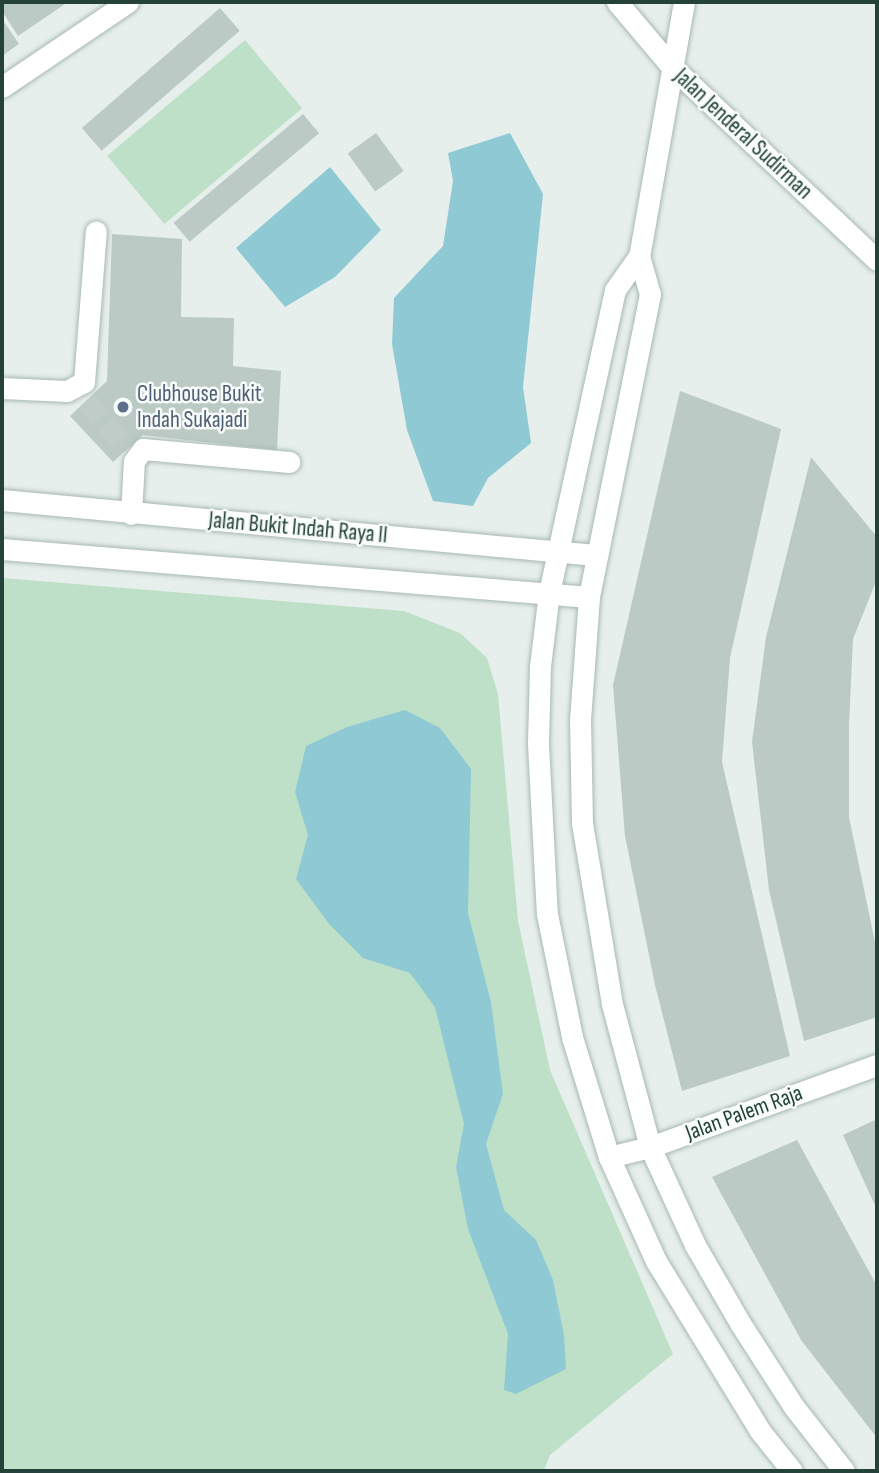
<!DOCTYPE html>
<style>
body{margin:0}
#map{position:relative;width:879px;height:1473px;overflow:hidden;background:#e6efeb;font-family:"Sofia Sans Condensed",sans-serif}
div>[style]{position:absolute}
.green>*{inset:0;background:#bfe0c8;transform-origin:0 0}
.water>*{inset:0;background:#8ec9d4}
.building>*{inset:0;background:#bbcac4;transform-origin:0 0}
.minor-tunnel>*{height:21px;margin-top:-10.5px;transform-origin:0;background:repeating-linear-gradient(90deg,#bfccc8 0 21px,transparent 0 31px)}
.roads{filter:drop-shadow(0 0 2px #a8b8b2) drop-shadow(0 0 2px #a8b8b2)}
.minor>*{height:21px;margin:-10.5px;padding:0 10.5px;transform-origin:10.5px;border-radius:10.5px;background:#fff}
.dots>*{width:19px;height:19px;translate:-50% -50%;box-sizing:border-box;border:4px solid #f7fbf9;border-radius:50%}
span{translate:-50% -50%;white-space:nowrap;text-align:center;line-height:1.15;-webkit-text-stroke:5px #f7fbf9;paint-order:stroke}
.street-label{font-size:23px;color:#24423a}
.service-label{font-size:23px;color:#4e5e75}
.left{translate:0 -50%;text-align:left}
.frame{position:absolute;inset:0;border:4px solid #24423a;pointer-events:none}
</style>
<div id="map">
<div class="green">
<i style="left:245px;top:40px;width:89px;height:180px;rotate:50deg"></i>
<i style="clip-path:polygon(2px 578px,404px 611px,460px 633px,487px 658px,498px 694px,518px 921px,550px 1070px,673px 1354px,550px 1455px,544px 1471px,2px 1471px)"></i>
</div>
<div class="water">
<i style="clip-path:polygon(510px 133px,543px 194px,523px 387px,531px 443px,488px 478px,473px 506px,433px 501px,407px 430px,392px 344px,394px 298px,443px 246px,453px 181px,448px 153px)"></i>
<i style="clip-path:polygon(330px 167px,381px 230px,335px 277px,285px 307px,236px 248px)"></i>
<i style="clip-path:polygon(405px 710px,440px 728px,471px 769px,468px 913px,491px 1002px,503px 1094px,486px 1144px,504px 1210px,536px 1240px,553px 1280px,564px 1335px,566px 1369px,516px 1394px,504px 1390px,508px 1334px,468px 1229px,456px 1167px,464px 1124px,435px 1007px,410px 973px,363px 958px,329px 924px,296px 879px,308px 835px,295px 792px,306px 746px,347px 727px)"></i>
</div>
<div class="building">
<i style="clip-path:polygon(2px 2px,68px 2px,18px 36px,2px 11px)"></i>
<i style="left:220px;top:8px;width:30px;height:183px;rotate:49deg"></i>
<i style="clip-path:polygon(2px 19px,19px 44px,2px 56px)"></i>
<i style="left:303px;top:114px;width:25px;height:169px;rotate:50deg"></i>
<i style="left:376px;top:133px;width:47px;height:35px;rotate:54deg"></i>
<i style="clip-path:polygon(112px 234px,182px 239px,181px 317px,234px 318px,233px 366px,281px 371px,277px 450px,143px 435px,113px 462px,70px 416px,107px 381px)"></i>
<i style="clip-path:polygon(680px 391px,781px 429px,730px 658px,722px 762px,790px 1056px,682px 1091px,655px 985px,625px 836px,613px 685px)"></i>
<i style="clip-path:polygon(811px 457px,877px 537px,877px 579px,853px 639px,849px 725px,849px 817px,877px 952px,877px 1017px,804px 1041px,769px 890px,752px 742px,766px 637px)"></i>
<i style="clip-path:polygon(877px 1119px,877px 1210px,843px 1135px)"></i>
<i style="clip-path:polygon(797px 1140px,877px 1286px,877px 1438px,801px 1340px,712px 1177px)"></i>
</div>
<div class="minor-tunnel">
<i style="left:86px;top:401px;width:63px;rotate:48.2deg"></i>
</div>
<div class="roads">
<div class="minor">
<i style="left:617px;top:2px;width:84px;rotate:49.8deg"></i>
<i style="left:671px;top:66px;width:283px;rotate:43.3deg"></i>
<i style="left:684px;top:2px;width:258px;rotate:100deg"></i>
<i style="left:639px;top:256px;width:40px;rotate:74deg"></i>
<i style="left:650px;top:294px;width:309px;rotate:101.4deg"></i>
<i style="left:589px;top:597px;width:122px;rotate:94.2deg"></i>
<i style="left:580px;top:719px;width:104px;rotate:88.9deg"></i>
<i style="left:582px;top:823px;width:183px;rotate:80.6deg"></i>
<i style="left:612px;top:1004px;width:148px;rotate:75.1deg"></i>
<i style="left:650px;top:1147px;width:108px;rotate:65.3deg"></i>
<i style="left:695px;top:1245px;width:90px;rotate:60deg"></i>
<i style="left:740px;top:1323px;width:100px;rotate:57.3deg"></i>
<i style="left:794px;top:1407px;width:81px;rotate:52deg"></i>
<i style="left:2px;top:87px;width:152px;rotate:-34deg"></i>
<i style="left:639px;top:256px;width:42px;rotate:125.2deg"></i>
<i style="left:615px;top:290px;width:309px;rotate:102.3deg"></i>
<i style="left:549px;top:592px;width:75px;rotate:96.9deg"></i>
<i style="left:540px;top:666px;width:78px;rotate:91.5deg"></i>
<i style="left:538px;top:744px;width:170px;rotate:87deg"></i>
<i style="left:547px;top:914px;width:126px;rotate:78.5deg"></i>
<i style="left:572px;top:1037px;width:126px;rotate:72.9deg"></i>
<i style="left:609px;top:1157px;width:114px;rotate:65.7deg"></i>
<i style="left:656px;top:1261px;width:199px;rotate:58.5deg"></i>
<i style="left:760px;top:1431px;width:51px;rotate:51.3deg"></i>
<i style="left:2px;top:388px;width:65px;rotate:2.6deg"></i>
<i style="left:67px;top:391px;width:19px;rotate:-28deg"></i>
<i style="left:84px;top:382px;width:151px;rotate:-85.5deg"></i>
<i style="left:2px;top:500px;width:596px;rotate:5.3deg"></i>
<i style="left:131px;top:514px;width:53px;rotate:-86.8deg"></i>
<i style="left:134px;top:461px;width:15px;rotate:-53deg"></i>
<i style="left:143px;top:449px;width:147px;rotate:5.1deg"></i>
<i style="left:2px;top:549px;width:589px;rotate:4.67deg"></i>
<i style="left:609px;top:1157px;width:42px;rotate:-13.7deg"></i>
<i style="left:650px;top:1147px;width:241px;rotate:-19.9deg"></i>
</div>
</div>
<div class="dots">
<i style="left:123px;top:407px;background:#5c6f8a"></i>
</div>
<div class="street-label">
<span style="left:743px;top:134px;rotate:43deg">Jalan Jenderal Sudirman</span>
<span style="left:298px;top:528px;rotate:5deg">Jalan Bukit Indah Raya II</span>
<span style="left:744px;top:1113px;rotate:-20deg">Jalan Palem Raja</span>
</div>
<div class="service-label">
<span class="left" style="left:137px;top:407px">Clubhouse Bukit<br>Indah Sukajadi</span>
</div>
<div class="frame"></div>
</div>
